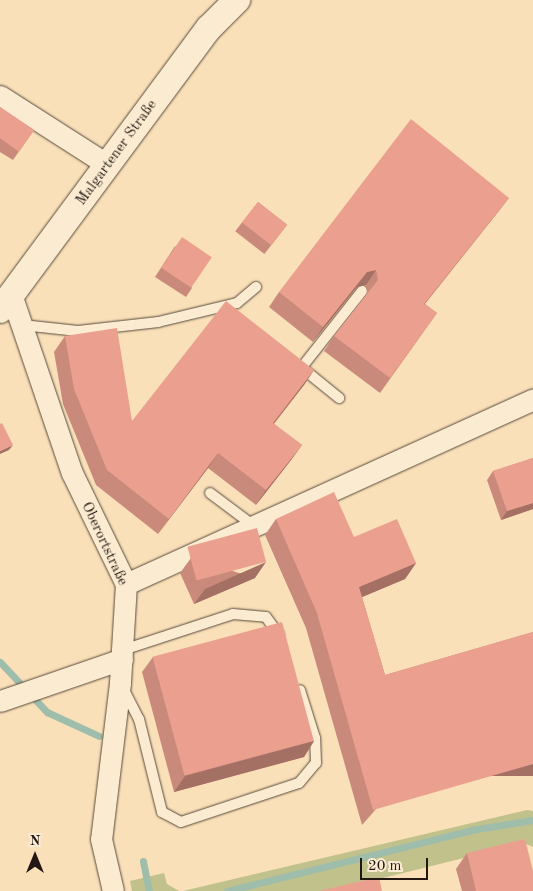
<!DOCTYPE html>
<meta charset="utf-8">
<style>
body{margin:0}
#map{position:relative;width:533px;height:891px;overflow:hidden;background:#f9e0b8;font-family:"Old Standard TT",serif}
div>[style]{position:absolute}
.green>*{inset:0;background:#c1c18c}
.stream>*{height:7px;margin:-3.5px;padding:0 3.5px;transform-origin:3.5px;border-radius:3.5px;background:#9ebdab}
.roads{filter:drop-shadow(0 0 1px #58493c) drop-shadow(0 0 1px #58493c)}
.service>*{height:10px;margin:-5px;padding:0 5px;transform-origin:5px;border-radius:5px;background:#fbebd1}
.minor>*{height:21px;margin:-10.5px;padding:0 10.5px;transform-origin:10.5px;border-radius:10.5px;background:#fbebd1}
.tertiary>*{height:26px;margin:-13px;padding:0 13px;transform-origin:13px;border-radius:13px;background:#fbebd1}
.wall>*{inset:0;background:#ca8a7b;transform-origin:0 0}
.shaded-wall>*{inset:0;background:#a47064;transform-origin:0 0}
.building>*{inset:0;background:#eba08f;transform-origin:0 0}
span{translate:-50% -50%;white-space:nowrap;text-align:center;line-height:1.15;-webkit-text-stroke:5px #fbebd1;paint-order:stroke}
.street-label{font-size:15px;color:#221712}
.north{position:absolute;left:10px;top:831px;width:50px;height:50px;-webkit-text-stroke:4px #fbebd1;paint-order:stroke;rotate:0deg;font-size:14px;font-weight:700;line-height:20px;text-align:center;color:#221712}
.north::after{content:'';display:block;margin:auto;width:18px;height:22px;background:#221712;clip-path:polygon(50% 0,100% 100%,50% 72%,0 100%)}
.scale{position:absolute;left:360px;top:858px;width:68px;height:22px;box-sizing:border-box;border:2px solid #221712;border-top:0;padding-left:6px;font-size:15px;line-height:18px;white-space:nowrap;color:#221712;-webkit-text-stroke:4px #fbebd1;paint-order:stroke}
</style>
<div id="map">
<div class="green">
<i style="clip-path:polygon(527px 810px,533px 811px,533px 847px,524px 843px,331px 891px,183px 891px)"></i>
<i style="clip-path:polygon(164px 873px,167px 884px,179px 891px,132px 891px,130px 881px)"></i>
</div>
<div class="stream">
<i style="left:0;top:662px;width:69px;rotate:46.8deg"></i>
<i style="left:47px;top:712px;width:57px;rotate:24.8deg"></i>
<i style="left:143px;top:861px;width:31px;rotate:79deg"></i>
<i style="left:227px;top:891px;width:252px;rotate:-14deg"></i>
<i style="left:471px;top:830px;width:63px;rotate:-9.2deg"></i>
</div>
<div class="roads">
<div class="service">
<i style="left:22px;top:325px;width:56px;rotate:6.1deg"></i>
<i style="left:78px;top:331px;width:81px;rotate:-6.4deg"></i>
<i style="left:158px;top:322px;width:81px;rotate:-13.5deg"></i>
<i style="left:237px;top:303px;width:25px;rotate:-40deg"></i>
<i style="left:302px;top:367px;width:97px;rotate:-51.7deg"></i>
<i style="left:302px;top:368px;width:48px;rotate:39deg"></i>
<i style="left:210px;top:493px;width:55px;rotate:36.9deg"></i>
<i style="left:123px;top:650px;width:116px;rotate:-18.1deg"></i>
<i style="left:233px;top:614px;width:33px;rotate:5deg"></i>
<i style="left:266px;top:617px;width:22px;rotate:54deg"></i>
<i style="left:123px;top:688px;width:35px;rotate:63deg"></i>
<i style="left:139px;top:719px;width:96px;rotate:76.1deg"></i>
<i style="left:162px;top:812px;width:21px;rotate:28deg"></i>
<i style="left:181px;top:822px;width:124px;rotate:-18.3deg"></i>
<i style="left:299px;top:783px;width:26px;rotate:-50deg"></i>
<i style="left:316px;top:763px;width:25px;rotate:-92deg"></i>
<i style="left:315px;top:738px;width:50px;rotate:-107.4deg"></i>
</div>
<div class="minor">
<i style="left:0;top:96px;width:128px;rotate:32.6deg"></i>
<i style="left:12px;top:297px;width:186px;rotate:71.2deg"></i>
<i style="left:72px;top:473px;width:123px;rotate:64.1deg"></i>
<i style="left:126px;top:584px;width:99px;rotate:93.5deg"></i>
<i style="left:120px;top:683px;width:157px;rotate:96.9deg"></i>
<i style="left:101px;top:839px;width:53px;rotate:77deg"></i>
<i style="left:126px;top:584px;width:447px;rotate:-24.4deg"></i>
<i style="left:0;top:701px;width:129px;rotate:-19deg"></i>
</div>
<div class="tertiary">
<i style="left:0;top:310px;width:351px;rotate:-53.5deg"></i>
<i style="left:209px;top:28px;width:40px;rotate:-45deg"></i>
</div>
</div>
<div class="wall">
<i style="clip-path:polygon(0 107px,34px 130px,13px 160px,0 152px)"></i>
<i style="clip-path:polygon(509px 198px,498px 212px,425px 304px,437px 313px,380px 393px,324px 351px,334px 336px,367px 294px,366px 285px,357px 287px,313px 342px,269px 307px,279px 292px)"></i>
<i style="left:258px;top:202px;width:37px;height:37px;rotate:38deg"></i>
<i style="clip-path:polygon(175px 246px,192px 288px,186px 297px,155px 277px)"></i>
<i style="clip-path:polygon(65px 336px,132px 421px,314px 370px,304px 385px,274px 424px,302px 445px,291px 460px,256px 505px,208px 468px,158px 534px,96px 485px,63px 404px,54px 352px)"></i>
<i style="clip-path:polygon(533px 458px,533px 509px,501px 520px,487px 480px,493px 471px)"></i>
<i style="clip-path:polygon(276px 519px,354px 537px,416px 563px,405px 579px,362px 597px,385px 675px,533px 632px,362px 825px,306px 628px,265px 535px)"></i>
<i style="clip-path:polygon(191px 558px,255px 578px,194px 604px,180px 573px)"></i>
<i style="clip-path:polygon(153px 657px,314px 741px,304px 757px,174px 792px,142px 672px)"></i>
<i style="clip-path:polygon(467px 853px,533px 891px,462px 891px,456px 869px)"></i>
</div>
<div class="shaded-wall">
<i style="clip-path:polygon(509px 198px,498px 212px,413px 318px,424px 304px)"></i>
<i style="clip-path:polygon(376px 270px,366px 285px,357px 287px,313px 342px,323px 327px,367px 272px)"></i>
<i style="clip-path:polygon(314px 370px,304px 385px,262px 438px,273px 423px)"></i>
<i style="clip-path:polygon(13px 445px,9px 450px,0 454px,0 451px)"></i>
<i style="clip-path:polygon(302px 445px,291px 460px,256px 505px,266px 490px)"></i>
<i style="clip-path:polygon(218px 453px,208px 468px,158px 534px,169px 519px)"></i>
<i style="clip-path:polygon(533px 503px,533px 509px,501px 520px,507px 511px)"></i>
<i style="clip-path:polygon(266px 562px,255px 578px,194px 604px,205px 589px)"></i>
<i style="clip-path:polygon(416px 563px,405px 579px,348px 603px,359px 587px)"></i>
<i style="clip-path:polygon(314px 741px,304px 757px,174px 792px,185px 776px)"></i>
<i style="left:533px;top:764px;width:12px;height:166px;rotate:90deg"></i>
</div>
<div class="building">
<i style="clip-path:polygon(0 107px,34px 130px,19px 152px,0 138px)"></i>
<i style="clip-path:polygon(411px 119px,509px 198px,424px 304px,437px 313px,390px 378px,334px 336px,378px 280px,376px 270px,367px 272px,323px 327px,279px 292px)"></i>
<i style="left:258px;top:202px;width:37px;height:26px;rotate:38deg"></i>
<i style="left:182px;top:237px;width:36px;height:37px;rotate:34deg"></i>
<i style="clip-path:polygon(226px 301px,314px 370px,273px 423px,302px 445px,266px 490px,218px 453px,169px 519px,107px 470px,74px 389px,65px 336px,117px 328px,132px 421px)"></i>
<i style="clip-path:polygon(2px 423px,13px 445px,0 451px,0 424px)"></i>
<i style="clip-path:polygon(533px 458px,533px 503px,507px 511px,493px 471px)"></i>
<i style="clip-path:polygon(334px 492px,354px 537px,397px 519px,416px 563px,359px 587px,385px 675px,533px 632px,533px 764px,373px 810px,317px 613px,276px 519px)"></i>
<i style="left:257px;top:528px;width:35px;height:72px;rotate:75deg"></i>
<i style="left:282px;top:622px;width:123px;height:134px;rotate:75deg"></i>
<i style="clip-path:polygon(525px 839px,533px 871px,533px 891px,476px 891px,467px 853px)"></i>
<i style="clip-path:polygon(379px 877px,382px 891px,319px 891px)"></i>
</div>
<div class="street-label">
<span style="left:117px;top:153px;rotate:-54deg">Malgartener Straße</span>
<span style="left:104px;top:544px;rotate:65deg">Oberortstraße</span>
</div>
<div class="north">N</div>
<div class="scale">20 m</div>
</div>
